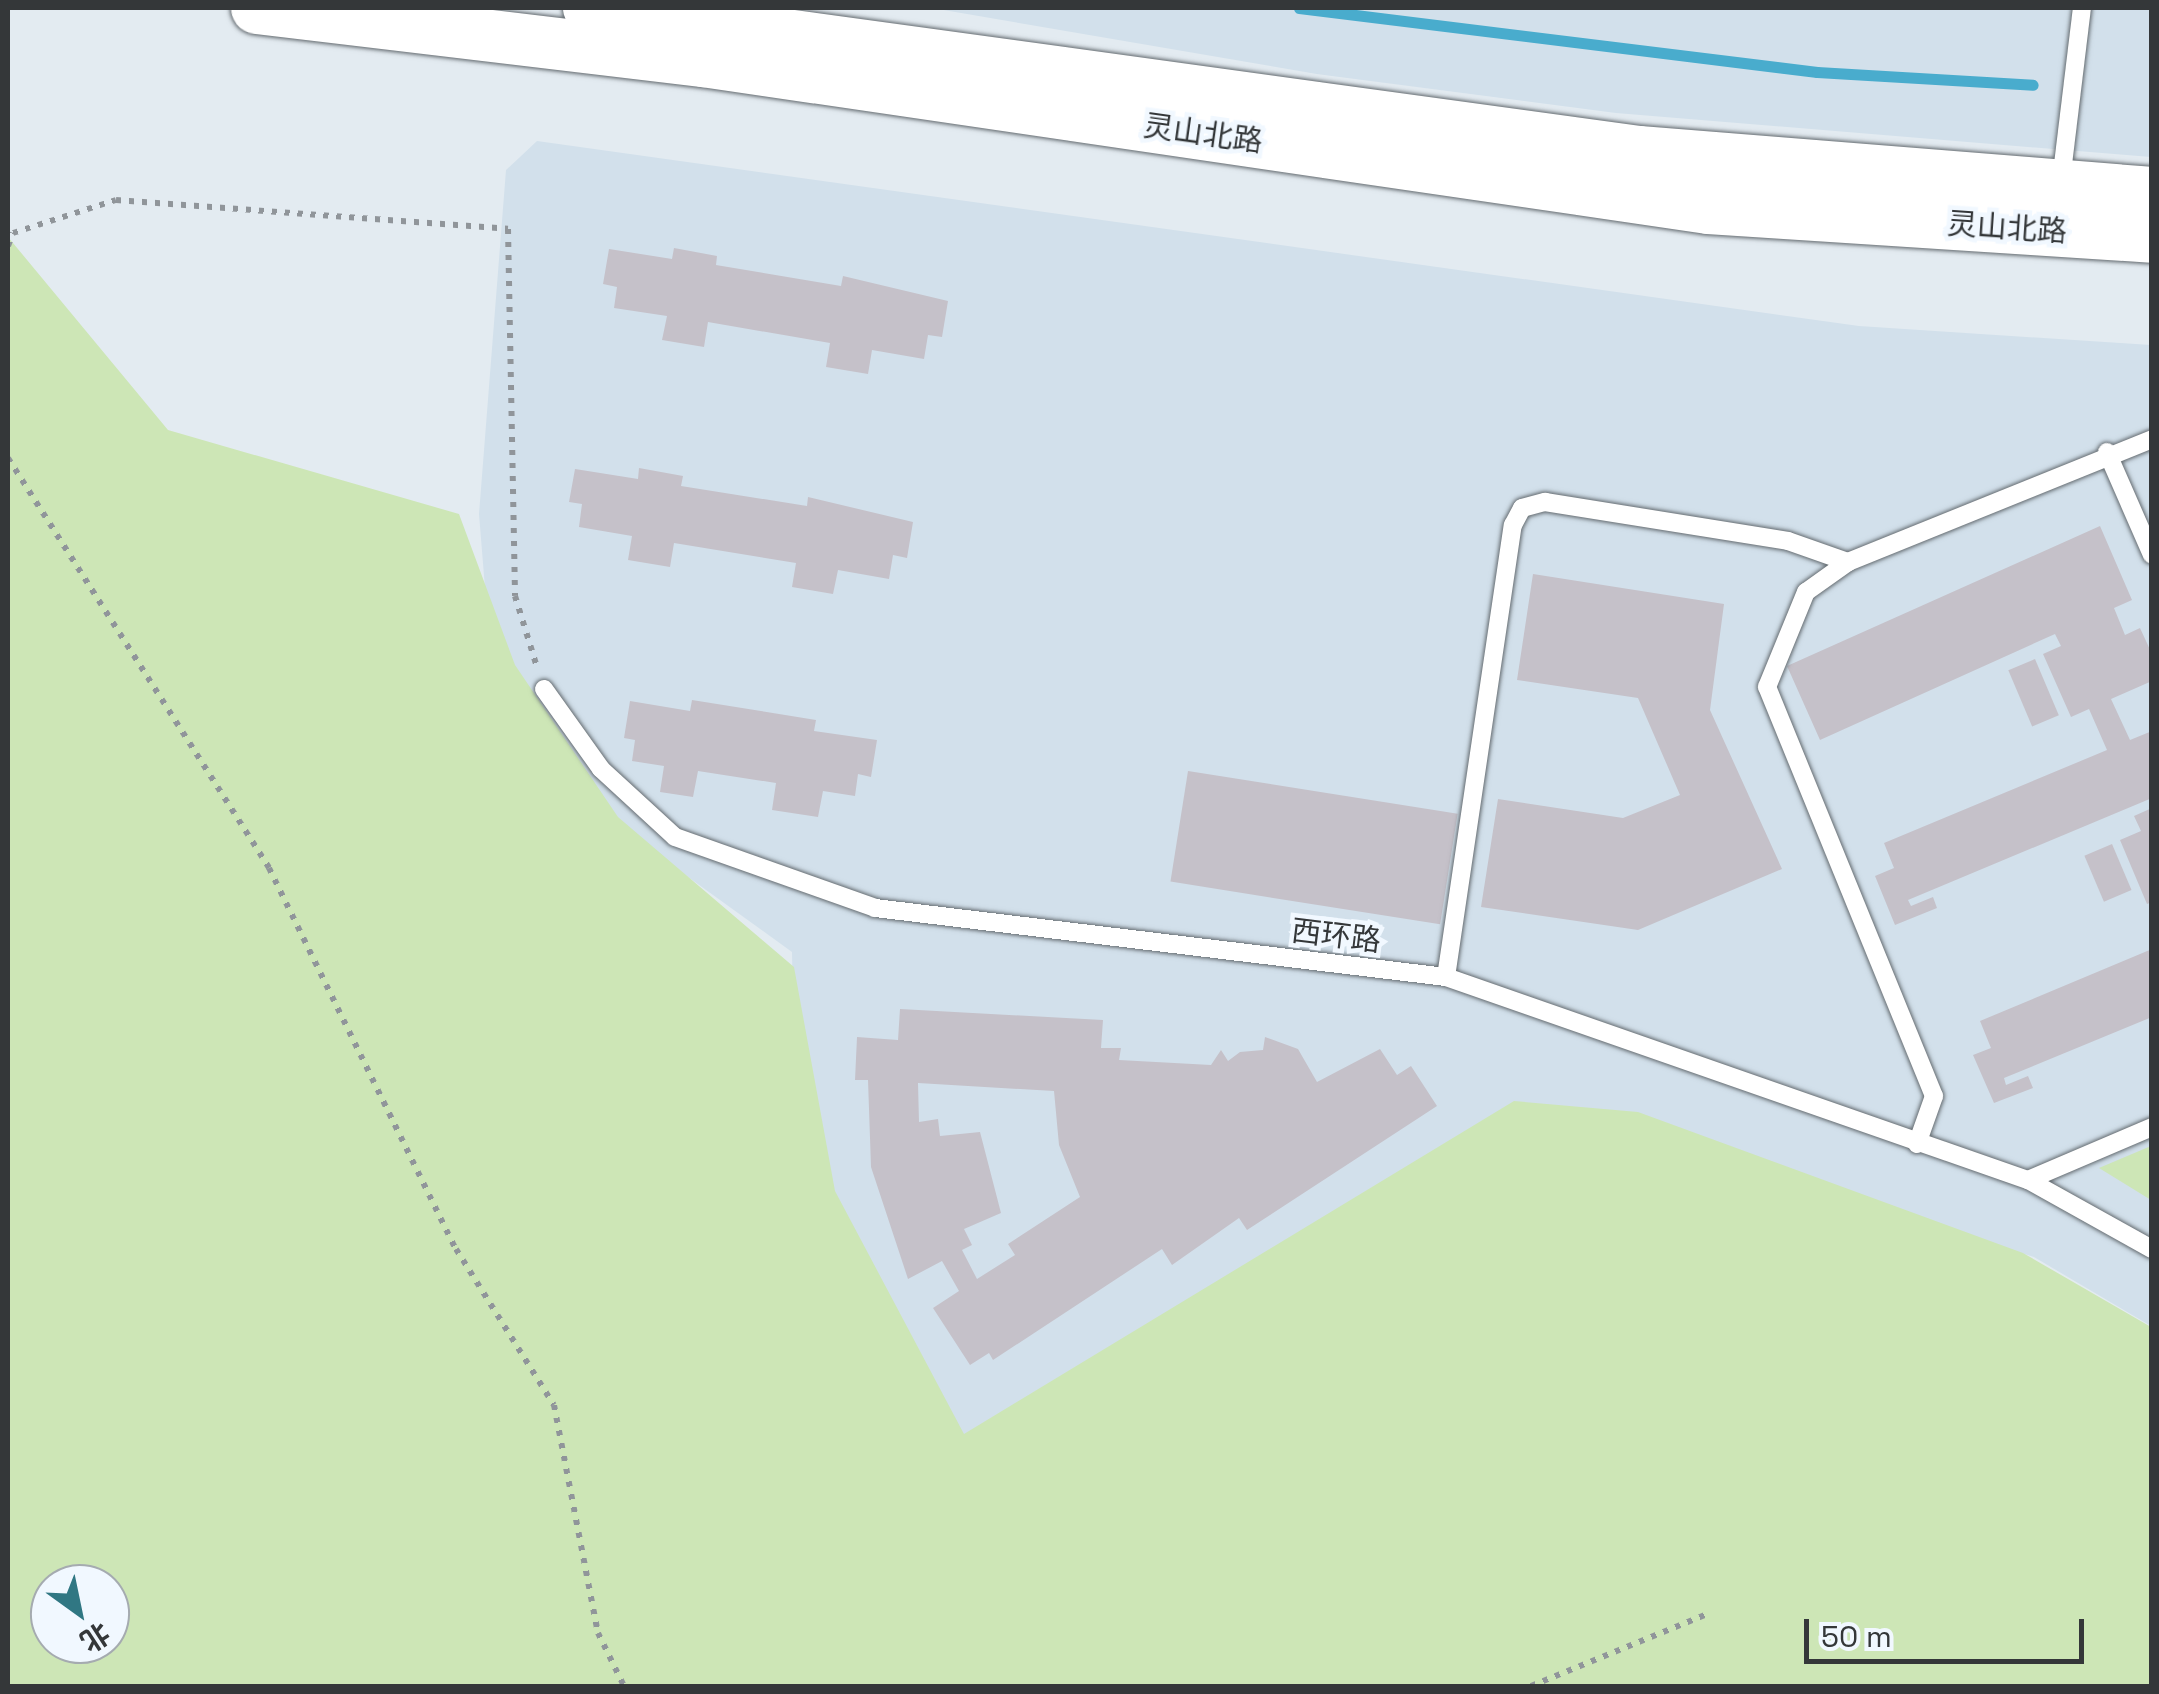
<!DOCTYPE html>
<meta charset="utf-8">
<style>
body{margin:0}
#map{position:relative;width:2159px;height:1694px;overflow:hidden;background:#e3ebf1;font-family:"Space Grotesk","Noto Sans SC",sans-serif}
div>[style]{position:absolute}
.built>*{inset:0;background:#d2e0eb}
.green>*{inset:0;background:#cde6b6}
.stream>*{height:11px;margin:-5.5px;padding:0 5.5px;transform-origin:5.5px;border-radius:5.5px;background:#49accd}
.building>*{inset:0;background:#c5c1c9;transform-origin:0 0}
.path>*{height:6px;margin-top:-3px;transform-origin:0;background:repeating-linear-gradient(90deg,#90959a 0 5px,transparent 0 13px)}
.roads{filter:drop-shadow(0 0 2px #646b70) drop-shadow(0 0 2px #646b70)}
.lane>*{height:18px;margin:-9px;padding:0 9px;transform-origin:9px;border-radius:9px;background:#fff}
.secondary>*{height:52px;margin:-26px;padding:0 26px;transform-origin:26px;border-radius:26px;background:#fff}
span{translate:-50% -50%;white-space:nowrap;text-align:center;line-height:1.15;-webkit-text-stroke:9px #f1f8ff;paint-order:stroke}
.street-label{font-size:30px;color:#343739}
.frame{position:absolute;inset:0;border:10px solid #343739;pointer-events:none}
.north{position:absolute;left:30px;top:1564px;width:100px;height:100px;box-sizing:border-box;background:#f1f8ff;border:2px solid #a5abb0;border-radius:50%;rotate:147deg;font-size:28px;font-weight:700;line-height:40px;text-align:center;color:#343739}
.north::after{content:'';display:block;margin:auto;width:35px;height:45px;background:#307783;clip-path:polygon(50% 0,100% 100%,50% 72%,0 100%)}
.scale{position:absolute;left:1804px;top:1619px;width:280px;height:45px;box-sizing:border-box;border:5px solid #343739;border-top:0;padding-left:12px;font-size:30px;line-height:35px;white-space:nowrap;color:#343739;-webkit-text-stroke:8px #f1f8ff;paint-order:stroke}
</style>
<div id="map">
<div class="built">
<i style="clip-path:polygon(932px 8px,2151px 8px,2151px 157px,1616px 113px,1317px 74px)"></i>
<i style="clip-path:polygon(537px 141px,1859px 326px,2151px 345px,2151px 1326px,2034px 1257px,1587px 1115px,980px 1471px,870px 1358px,794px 1072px,792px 952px,652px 851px,590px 791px,523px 698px,485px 588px,479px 514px,506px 170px)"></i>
</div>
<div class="green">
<i style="clip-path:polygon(evenodd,8px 237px,168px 430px,459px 514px,515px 665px,618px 817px,794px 967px,835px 1191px,964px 1434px,1514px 1101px,1638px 1112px,2023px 1253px,2151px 1327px,2151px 1686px,8px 1686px,8px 237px,50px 1584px,110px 1584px,110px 1644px,50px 1644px,50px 1584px)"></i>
<i style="clip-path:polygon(2151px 1146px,2151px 1200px,2099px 1168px)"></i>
</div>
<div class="stream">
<i style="left:1299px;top:8px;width:522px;rotate:7.04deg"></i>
<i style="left:1817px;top:72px;width:216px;rotate:3.4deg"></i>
</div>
<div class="building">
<i style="clip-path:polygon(674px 248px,717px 256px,716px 265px,841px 286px,843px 276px,948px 301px,942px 337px,928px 335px,924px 359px,872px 350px,868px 374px,826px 367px,830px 343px,708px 322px,704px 347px,662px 340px,667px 316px,614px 308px,617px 287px,603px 284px,609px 249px,672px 259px)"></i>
<i style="clip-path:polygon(639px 468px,683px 476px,681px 486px,807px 506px,808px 497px,913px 522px,907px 558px,893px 555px,889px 579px,838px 570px,833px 594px,792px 587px,796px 563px,674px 543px,670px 567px,628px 560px,632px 536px,579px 527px,582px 504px,569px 502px,575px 469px,638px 479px)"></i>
<i style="clip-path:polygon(2100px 526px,2132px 600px,2114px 608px,2125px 635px,2140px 628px,2152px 654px,2152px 681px,2111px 699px,2130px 740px,2152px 731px,2152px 798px,1908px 900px,1911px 906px,1933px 897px,1937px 908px,1895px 925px,1875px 876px,1894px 868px,1884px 843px,2107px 750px,2089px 709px,2071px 717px,2043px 654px,2061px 646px,2055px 634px,1820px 740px,1787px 666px)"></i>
<i style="clip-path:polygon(1533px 574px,1724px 604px,1710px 710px,1782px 869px,1638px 930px,1481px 907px,1498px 799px,1623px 818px,1680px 795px,1638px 698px,1517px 680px)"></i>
<i style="left:2035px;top:659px;width:61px;height:29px;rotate:67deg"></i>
<i style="clip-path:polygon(692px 700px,816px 720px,814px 731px,877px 740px,871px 777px,858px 774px,855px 796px,823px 791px,818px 817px,772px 810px,776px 783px,698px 771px,693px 797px,660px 792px,664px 766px,632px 761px,635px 740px,624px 738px,630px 701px,690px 711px)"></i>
<i style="left:1188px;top:771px;width:273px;height:112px;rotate:9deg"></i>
<i style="clip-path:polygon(2152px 808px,2152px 902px,2147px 904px,2120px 840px,2141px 831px,2134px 816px)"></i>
<i style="left:2112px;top:844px;width:50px;height:30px;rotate:67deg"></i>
<i style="clip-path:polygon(2152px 949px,2152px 1017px,2004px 1078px,2006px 1085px,2028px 1076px,2033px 1088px,1994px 1103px,1973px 1055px,1991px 1048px,1980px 1021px)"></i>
<i style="clip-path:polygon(evenodd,900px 1009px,1103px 1020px,1101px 1048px,1121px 1048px,1119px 1060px,1211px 1065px,1221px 1050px,1228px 1061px,1240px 1052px,1263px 1050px,1265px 1037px,1298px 1049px,1317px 1082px,1380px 1049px,1397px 1075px,1411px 1066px,1437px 1106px,1247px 1230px,1239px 1218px,1172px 1265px,1162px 1249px,993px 1360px,989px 1353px,970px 1365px,933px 1308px,959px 1291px,942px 1261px,908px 1279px,871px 1167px,868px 1080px,855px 1080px,857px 1037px,898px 1040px,900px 1009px,918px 1083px,1054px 1091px,1059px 1145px,1080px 1197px,1008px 1244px,1015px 1255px,977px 1279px,962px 1250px,972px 1245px,964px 1229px,1001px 1213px,980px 1132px,940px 1136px,938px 1119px,919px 1122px,918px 1083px)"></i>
</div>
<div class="path">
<i style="left:8px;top:246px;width:14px;rotate:-69deg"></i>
<i style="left:13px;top:233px;width:108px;rotate:-17.8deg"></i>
<i style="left:116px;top:200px;width:393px;rotate:4.2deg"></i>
<i style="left:508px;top:229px;width:367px;rotate:88.9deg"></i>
<i style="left:515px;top:596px;width:71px;rotate:72.8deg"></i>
<i style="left:8px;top:458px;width:486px;rotate:57.5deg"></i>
<i style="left:269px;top:868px;width:424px;rotate:63.9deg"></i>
<i style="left:456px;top:1249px;width:184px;rotate:57.9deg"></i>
<i style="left:554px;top:1405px;width:232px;rotate:79.1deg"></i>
<i style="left:598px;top:1633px;width:59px;rotate:63.9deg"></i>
<i style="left:1531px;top:1686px;width:193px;rotate:-22.2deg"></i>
</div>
<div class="roads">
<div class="lane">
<i style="left:2061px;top:181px;width:174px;rotate:-83.1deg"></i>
<i style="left:2107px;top:452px;width:112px;rotate:66.4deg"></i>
<i style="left:544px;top:689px;width:98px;rotate:54.5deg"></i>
<i style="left:601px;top:769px;width:100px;rotate:42.6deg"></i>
<i style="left:675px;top:837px;width:212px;rotate:19.5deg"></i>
<i style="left:875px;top:908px;width:575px;rotate:6.89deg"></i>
<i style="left:1446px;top:977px;width:616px;rotate:19.23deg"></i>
<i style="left:2028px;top:1180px;width:142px;rotate:29.1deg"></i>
<i style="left:1446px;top:977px;width:457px;rotate:-81.6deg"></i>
<i style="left:1513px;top:525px;width:19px;rotate:-62deg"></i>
<i style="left:1522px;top:508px;width:24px;rotate:-15deg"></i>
<i style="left:1545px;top:502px;width:246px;rotate:9.1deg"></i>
<i style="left:1788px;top:541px;width:64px;rotate:19.3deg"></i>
<i style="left:1917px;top:1144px;width:51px;rotate:-70.5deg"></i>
<i style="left:1934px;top:1096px;width:442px;rotate:-112.2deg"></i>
<i style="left:1767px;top:687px;width:103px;rotate:-67.7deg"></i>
<i style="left:1806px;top:592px;width:52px;rotate:-35.5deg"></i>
<i style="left:1848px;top:562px;width:328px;rotate:-22deg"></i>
<i style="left:2028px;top:1180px;width:135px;rotate:-23.1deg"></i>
</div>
<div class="secondary">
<i style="left:257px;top:8px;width:449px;rotate:6.8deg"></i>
<i style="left:703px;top:61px;width:1016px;rotate:8.32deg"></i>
<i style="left:1708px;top:208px;width:445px;rotate:3.7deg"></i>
<i style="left:589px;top:8px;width:1060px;rotate:7.81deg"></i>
<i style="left:1639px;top:152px;width:515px;rotate:4.57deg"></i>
</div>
</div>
<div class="street-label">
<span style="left:1203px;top:134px;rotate:8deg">灵山北路</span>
<span style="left:2007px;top:228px;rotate:4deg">灵山北路</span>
<span style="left:1336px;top:936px;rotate:7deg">西环路</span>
</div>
<div class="frame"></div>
<div class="north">北</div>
<div class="scale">50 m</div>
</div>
